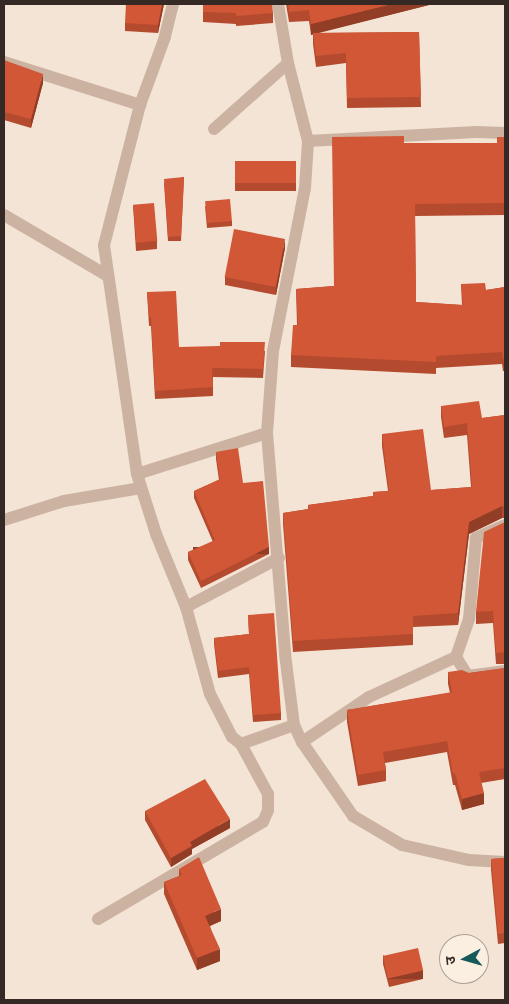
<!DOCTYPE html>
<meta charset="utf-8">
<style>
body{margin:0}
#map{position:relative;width:509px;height:1004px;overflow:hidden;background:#f3e4d6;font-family:Inter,"Noto Sans Devanagari",sans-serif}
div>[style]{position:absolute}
.minor>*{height:12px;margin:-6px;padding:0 6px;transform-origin:6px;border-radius:6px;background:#ccb3a1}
.wall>*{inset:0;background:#b44b2e;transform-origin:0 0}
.shaded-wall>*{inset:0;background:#923d26;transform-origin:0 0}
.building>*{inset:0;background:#d15736;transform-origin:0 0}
span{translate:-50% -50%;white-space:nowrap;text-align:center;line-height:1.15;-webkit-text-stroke:4px #fbefe2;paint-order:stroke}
.frame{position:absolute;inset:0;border:5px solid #352925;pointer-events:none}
.north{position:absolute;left:439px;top:934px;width:50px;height:50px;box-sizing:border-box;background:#fbefe2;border:1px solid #aca096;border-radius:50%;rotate:264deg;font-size:14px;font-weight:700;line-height:20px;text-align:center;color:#352925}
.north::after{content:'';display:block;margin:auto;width:18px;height:22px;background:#17585a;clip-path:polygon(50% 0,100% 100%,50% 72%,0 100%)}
</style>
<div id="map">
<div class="minor">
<i style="left:173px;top:4px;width:34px;rotate:104deg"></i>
<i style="left:165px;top:37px;width:72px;rotate:110.2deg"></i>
<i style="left:140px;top:105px;width:145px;rotate:104.4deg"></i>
<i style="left:104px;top:245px;width:231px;rotate:81.8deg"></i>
<i style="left:137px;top:474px;width:63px;rotate:72.4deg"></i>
<i style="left:156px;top:534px;width:79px;rotate:67.7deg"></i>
<i style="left:186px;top:607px;width:105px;rotate:-27.8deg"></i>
<i style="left:4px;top:62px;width:143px;rotate:17.5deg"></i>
<i style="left:214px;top:129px;width:99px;rotate:-41.7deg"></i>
<i style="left:308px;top:141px;width:168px;rotate:-3.1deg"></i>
<i style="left:476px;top:132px;width:29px;rotate:2deg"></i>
<i style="left:4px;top:215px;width:121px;rotate:30.4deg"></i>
<i style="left:267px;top:433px;width:222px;rotate:85.3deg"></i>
<i style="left:285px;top:654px;width:72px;rotate:82.8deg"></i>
<i style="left:137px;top:474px;width:136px;rotate:-17.5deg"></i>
<i style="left:267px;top:433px;width:82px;rotate:-85.8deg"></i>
<i style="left:273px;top:351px;width:166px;rotate:-78.9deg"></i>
<i style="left:305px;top:188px;width:47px;rotate:-86.3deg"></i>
<i style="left:308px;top:141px;width:81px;rotate:-104.4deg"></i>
<i style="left:288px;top:63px;width:60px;rotate:-99.6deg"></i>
<i style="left:4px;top:520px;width:63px;rotate:-17.6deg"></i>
<i style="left:64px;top:501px;width:78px;rotate:-9.6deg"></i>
<i style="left:505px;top:525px;width:32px;rotate:156deg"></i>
<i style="left:476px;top:538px;width:81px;rotate:94.9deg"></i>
<i style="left:469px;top:619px;width:40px;rotate:108.9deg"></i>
<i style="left:456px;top:657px;width:96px;rotate:155.3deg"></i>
<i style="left:369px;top:697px;width:81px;rotate:146.1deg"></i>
<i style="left:302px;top:742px;width:90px;rotate:55.4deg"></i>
<i style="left:353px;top:816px;width:57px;rotate:30.6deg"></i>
<i style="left:402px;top:845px;width:69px;rotate:12.6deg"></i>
<i style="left:469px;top:860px;width:36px;rotate:3deg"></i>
<i style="left:186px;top:607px;width:90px;rotate:74.6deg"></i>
<i style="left:210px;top:694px;width:48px;rotate:62.9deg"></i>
<i style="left:232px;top:737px;width:11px;rotate:38deg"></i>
<i style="left:456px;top:657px;width:22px;rotate:58deg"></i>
<i style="left:468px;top:676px;width:37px;rotate:-8deg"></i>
<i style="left:98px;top:919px;width:191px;rotate:-30.5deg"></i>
<i style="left:263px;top:822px;width:13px;rotate:-67deg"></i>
<i style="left:268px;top:810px;width:16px;rotate:-90deg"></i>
<i style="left:268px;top:794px;width:57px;rotate:-118.4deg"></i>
<i style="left:241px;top:744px;width:56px;rotate:-19.7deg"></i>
<i style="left:294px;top:725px;width:19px;rotate:65deg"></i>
</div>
<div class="wall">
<i style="clip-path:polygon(164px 4px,158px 33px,125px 31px,125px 23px)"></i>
<i style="clip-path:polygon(203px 4px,273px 13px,273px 23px,236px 26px,236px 24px,203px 22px)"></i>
<i style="clip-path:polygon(286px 4px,433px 4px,316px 33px,419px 32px,421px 107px,347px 108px,346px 63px,316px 67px,313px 44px,313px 34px,311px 35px,309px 21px,289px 22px)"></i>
<i style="clip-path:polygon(4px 60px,43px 83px,31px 128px,4px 120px)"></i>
<i style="clip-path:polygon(505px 137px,505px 215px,415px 216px,416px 302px,462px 305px,461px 284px,486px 290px,505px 287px,505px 371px,503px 371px,502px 364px,436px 368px,436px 374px,291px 367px,291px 355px,297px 325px,296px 289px,334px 286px,404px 143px,497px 143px)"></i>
<i style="left:296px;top:161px;width:30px;height:61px;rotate:90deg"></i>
<i style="clip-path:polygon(184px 177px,181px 241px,168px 241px,164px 183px)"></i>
<i style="clip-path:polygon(133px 205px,157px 241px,157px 249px,136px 251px)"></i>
<i style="clip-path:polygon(205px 206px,232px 221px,232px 226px,207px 228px)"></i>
<i style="clip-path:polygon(285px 248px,276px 295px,225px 285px,225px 277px)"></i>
<i style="clip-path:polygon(147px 292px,179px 347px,265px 351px,263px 378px,213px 377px,213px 396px,155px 399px,151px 326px,149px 326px)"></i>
<i style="clip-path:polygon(441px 406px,482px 418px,505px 415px,505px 518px,502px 518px,469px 534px,458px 625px,413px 627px,413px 645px,293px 652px,283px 524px,283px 513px,308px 509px,308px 505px,373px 496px,373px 492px,388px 491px,382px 446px,382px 434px,431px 490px,471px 487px,467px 435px,444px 438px,441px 417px)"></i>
<i style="clip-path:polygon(216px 452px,243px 483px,269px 554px,201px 588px,188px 560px,188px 552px,213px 542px,194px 498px,194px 491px,219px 480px,216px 459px)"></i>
<i style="clip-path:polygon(505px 522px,505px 664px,496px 664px,493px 623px,476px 624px,476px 612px)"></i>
<i style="clip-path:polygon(248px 615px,281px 713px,281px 720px,253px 722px,249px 674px,218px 678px,214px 644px,214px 638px,249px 634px)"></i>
<i style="clip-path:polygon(505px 668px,505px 779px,481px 783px,484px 804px,462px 810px,455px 785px,453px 785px,447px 752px,385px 763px,386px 770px,386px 781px,358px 786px,347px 722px,347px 710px,450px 693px,448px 684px,448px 672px,469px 673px)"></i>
<i style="clip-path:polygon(145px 811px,230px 828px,192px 849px,192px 854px,171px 867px,145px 820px)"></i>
<i style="clip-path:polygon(505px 858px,505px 943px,498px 944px,491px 870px,491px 859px)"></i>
<i style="clip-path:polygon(179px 869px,221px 921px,210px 926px,220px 961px,197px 970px,164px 894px,164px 882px,179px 876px)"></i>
<i style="clip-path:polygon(383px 955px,423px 979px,389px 987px,383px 964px)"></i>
</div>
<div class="shaded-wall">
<i style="clip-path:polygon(162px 4px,164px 4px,158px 33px,158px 25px)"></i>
<i style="clip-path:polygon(392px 4px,433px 4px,311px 35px,311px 24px)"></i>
<i style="clip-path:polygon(43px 74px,43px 83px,31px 128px,31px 119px)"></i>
<i style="clip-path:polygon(285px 239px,285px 248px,276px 295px,276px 287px)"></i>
<i style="clip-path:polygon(502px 506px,502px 518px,469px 534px,458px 625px,458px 613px,469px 522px)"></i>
<i style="left:269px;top:547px;width:7px;height:76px;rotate:90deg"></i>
<i style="clip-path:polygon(484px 793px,484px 804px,462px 810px,462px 799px)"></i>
<i style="clip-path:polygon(230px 819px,230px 828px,192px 849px,192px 854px,171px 867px,171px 858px,190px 842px)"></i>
<i style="clip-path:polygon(221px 909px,221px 921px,205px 928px,205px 916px)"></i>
<i style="clip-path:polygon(220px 949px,220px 961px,197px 970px,197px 958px)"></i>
<i style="left:423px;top:970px;width:9px;height:35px;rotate:90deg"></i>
</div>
<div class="building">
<i style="clip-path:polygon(126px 4px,162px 4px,158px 25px,125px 23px)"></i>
<i style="clip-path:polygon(203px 4px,272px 4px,273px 13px,236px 16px,236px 13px,203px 12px)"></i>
<i style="clip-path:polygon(288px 4px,392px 4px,311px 24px,309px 10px,289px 12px)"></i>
<i style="clip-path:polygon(419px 32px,421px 97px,347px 98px,346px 53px,316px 56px,313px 33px)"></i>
<i style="clip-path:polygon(4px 60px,43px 74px,31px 119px,4px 112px)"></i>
<i style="clip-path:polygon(404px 136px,404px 143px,497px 143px,497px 137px,505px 137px,505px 203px,415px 204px,416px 302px,463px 305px,461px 284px,485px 283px,486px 290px,505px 287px,505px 359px,503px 359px,502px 352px,436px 356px,436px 362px,291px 355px,293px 325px,298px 325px,296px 289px,334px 286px,332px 137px)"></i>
<i style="left:296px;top:161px;width:22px;height:61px;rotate:90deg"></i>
<i style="clip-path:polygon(184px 177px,181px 236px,168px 237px,164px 179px)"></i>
<i style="left:230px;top:199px;width:22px;height:25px;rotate:85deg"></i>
<i style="left:154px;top:203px;width:38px;height:21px;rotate:85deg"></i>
<i style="left:234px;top:229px;width:52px;height:49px;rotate:11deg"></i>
<i style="clip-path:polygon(176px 291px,179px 347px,220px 346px,220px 342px,265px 342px,263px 369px,212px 368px,213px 387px,155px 391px,151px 317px,149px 317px,147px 292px)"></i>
<i style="clip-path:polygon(479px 401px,482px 418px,505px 415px,505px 506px,502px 506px,469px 522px,458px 613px,413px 616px,413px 634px,293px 641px,283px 513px,309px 509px,308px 505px,373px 496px,373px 492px,389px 491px,382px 434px,423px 429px,431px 490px,472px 487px,467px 423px,444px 427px,441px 406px)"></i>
<i style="clip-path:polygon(238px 448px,243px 483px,263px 481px,269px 547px,201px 581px,188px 552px,215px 540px,194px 491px,220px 479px,216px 452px)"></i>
<i style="clip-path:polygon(505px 522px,505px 652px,496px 653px,493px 611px,476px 612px,484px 532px)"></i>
<i style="clip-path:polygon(274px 613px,281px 713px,253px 715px,249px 667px,218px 671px,214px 638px,249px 634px,248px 615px)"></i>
<i style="clip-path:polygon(505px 668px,505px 768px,479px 772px,484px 793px,462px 799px,455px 773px,453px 774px,447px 741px,383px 752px,386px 770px,358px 775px,347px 710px,452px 692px,448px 672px,462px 670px,469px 673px)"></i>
<i style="clip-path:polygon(205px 779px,230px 819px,190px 842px,192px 846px,171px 858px,145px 811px)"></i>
<i style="clip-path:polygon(199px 857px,221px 909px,205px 916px,220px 949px,197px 958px,164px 882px,182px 875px,179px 869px)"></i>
<i style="clip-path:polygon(505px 858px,505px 933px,498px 934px,491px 859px)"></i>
<i style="left:418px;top:948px;width:23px;height:36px;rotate:77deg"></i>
</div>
<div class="frame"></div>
<div class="north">उ</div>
</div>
